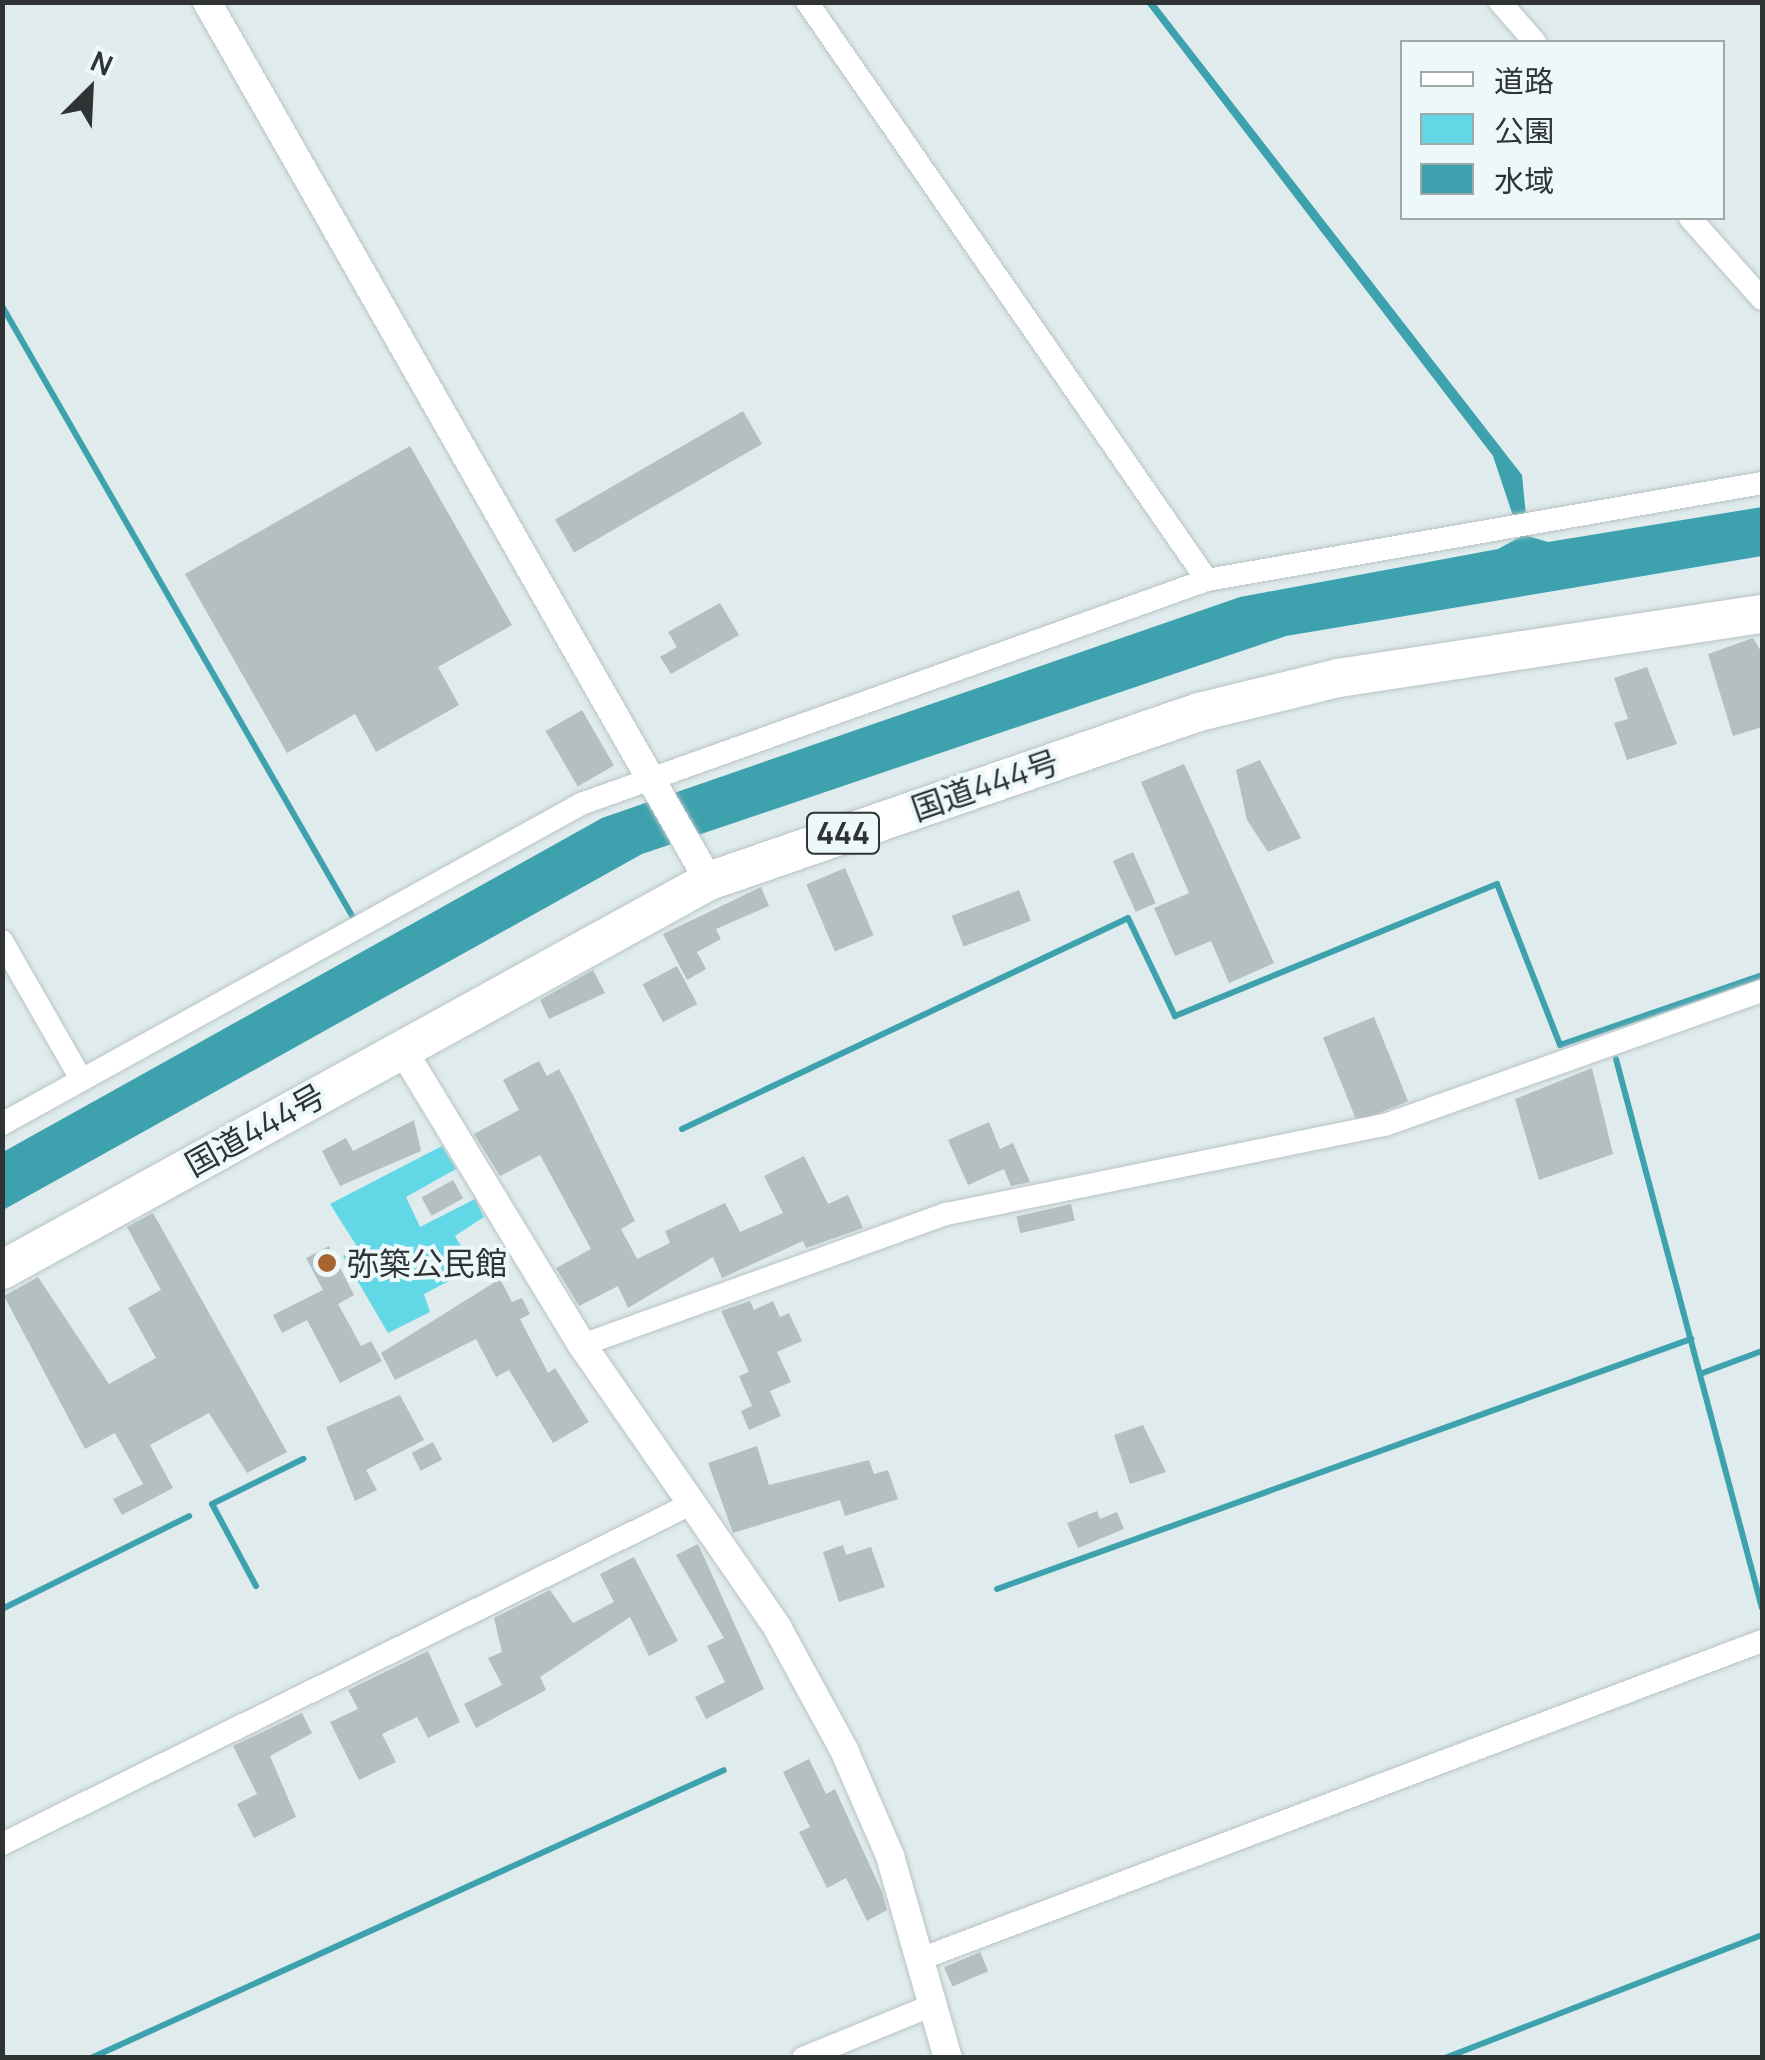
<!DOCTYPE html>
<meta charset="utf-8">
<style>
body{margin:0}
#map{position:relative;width:1765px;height:2060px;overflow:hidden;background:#dfebec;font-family:Manrope,"Noto Sans JP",sans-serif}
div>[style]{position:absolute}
.green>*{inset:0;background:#62d7e6}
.water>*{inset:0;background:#3ea2ae}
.stream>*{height:6px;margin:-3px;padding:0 3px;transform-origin:3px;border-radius:3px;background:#3ea2ae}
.building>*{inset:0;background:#b4bfc1;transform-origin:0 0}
.roads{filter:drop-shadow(0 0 2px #b8c3c5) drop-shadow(0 0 2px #b8c3c5)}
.minor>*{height:22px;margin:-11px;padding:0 11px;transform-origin:11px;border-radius:11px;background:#fff}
.tertiary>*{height:28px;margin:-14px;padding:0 14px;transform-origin:14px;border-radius:14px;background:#fff}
.trunk>*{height:38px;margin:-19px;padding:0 19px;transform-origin:19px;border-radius:19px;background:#fff}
.dots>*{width:28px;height:28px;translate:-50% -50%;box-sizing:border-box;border:5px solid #ecf8f9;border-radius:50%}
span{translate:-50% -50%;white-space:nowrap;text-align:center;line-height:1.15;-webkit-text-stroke:8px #ecf8f9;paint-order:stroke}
.shield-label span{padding:2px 8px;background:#ecf8f9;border:2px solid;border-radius:8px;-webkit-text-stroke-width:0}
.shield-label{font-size:30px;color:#2f3334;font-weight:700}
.street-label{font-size:32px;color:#2f3334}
.poi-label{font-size:32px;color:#2f3334}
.left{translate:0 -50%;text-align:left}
.frame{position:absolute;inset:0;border:5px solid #2f3334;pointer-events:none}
.legend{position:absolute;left:1400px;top:40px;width:325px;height:180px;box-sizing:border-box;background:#ecf8f9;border:2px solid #a0a9aa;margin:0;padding:12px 18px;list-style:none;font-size:30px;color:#2f3334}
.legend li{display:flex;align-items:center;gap:20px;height:50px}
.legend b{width:50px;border:2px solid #a0a9aa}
.north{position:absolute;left:40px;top:40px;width:100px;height:100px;-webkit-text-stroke:8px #ecf8f9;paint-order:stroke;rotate:24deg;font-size:28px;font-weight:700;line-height:40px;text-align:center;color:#2f3334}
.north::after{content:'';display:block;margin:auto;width:35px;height:45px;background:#2f3334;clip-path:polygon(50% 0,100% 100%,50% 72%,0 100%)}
</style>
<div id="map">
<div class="green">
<i style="clip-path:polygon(442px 1146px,456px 1169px,406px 1197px,420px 1227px,475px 1199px,484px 1217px,455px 1236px,474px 1268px,424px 1294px,430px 1312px,388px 1333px,343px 1256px,358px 1248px,330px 1204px)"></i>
</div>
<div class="water">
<i style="clip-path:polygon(1146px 3px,1155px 3px,1522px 475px,1528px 536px,1548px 542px,1762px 507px,1762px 556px,1286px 636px,642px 854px,3px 1210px,3px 1152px,602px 818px,1240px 597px,1498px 549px,1520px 537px,1493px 456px)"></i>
</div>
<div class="stream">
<i style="left:2px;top:306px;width:709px;rotate:60.14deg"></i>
<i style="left:1616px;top:1059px;width:568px;rotate:75.11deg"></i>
<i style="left:682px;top:1129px;width:493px;rotate:-25.3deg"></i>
<i style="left:1128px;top:918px;width:109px;rotate:64.4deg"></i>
<i style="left:1175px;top:1016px;width:348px;rotate:-22.3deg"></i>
<i style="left:1497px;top:884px;width:173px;rotate:68.6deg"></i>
<i style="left:1560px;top:1045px;width:214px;rotate:-19.1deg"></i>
<i style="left:1700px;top:1374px;width:66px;rotate:-20.4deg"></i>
<i style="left:256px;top:1586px;width:93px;rotate:-118.2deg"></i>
<i style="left:212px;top:1504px;width:102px;rotate:-26.3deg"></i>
<i style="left:997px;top:1589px;width:738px;rotate:-19.81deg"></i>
<i style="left:2px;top:1609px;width:209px;rotate:-26.4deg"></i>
<i style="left:91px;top:2058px;width:695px;rotate:-24.46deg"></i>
<i style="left:1445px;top:2058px;width:340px;rotate:-21.2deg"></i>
</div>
<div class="building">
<i style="left:743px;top:411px;width:38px;height:217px;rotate:60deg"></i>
<i style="clip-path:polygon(410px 446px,512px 625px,438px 667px,459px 705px,376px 752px,355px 714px,287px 753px,185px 574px)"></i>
<i style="clip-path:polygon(720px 603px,739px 635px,671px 674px,660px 657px,677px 647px,668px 632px)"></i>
<i style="clip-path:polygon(1753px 638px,1762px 653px,1762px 727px,1733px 736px,1708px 654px)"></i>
<i style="clip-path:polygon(1647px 667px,1677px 744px,1627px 760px,1614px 723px,1628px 719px,1614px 678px)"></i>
<i style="left:582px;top:710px;width:64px;height:42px;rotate:60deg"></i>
<i style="clip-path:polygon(1260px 760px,1301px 838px,1268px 852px,1247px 820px,1236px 770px)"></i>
<i style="clip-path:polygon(1184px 764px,1274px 963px,1229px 983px,1211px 941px,1175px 956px,1154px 908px,1189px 893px,1141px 782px)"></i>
<i style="left:1133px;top:852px;width:56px;height:22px;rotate:66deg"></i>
<i style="left:845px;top:868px;width:73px;height:42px;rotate:67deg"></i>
<i style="clip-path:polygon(761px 887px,769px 906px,716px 929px,721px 939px,697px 952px,706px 969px,687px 980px,663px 934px)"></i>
<i style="left:1019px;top:890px;width:33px;height:72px;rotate:69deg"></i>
<i style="left:677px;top:966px;width:43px;height:39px;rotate:62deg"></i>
<i style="clip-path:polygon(593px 970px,605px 993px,549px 1019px,540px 1000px)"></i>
<i style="left:1374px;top:1017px;width:91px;height:55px;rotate:68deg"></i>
<i style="clip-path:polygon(539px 1061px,547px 1076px,559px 1069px,575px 1099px,635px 1221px,621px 1229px,637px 1259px,670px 1243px,665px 1231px,725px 1203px,740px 1232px,783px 1213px,764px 1176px,804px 1156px,828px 1204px,848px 1195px,863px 1228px,806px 1248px,803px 1241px,722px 1278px,713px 1257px,628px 1308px,618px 1286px,579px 1306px,556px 1268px,591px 1249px,540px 1155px,500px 1176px,474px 1134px,519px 1110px,503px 1080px)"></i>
<i style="clip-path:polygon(1592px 1068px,1613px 1154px,1539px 1180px,1515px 1099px)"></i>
<i style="clip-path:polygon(414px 1120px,421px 1151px,340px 1186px,322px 1151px,346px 1138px,353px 1151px)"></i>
<i style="clip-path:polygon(989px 1122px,1000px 1149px,1013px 1143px,1030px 1182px,1011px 1186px,1004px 1169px,968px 1185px,948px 1140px)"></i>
<i style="left:453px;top:1180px;width:21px;height:36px;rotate:61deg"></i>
<i style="left:1071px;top:1204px;width:17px;height:56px;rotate:77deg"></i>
<i style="clip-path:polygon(153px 1213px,287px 1452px,247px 1473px,209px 1413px,150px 1445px,173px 1488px,122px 1515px,113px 1499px,143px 1484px,115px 1433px,85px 1449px,4px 1296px,38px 1277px,109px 1384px,156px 1358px,128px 1308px,161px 1290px,127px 1227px)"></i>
<i style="clip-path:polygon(329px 1246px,354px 1295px,338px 1304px,361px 1346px,371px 1341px,382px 1361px,340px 1383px,307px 1320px,282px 1333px,273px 1315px,323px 1290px,306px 1258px)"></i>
<i style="clip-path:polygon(500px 1279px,512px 1302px,522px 1298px,530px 1314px,520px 1319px,548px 1373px,555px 1368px,589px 1422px,553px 1443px,509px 1370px,496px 1377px,476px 1339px,395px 1380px,381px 1353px)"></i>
<i style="clip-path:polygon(750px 1301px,754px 1310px,773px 1301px,780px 1317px,789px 1313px,802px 1341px,777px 1352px,791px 1382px,770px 1391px,781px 1416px,749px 1430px,741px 1411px,752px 1406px,739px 1376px,749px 1372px,721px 1311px)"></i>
<i style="clip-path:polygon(400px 1395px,424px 1440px,366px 1470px,377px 1490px,355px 1501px,326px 1427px)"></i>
<i style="clip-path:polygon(1143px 1425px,1166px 1472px,1130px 1484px,1114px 1435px)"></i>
<i style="left:433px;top:1442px;width:20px;height:24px;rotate:63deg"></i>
<i style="clip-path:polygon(757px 1446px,769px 1485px,869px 1460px,874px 1474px,888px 1470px,898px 1499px,845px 1516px,840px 1500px,733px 1533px,708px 1463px)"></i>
<i style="clip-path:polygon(1097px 1511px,1100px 1519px,1117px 1512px,1124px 1529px,1078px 1548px,1067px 1523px)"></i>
<i style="clip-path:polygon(698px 1544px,764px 1689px,706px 1719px,695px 1697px,725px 1682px,707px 1646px,724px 1638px,676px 1555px)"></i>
<i style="clip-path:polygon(843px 1545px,846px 1555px,871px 1547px,885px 1587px,839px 1602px,823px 1552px)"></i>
<i style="clip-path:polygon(634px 1557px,678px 1641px,649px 1656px,630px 1617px,540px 1677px,546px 1690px,476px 1728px,464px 1704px,502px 1685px,488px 1658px,502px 1652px,494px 1618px,550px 1590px,573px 1623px,614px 1602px,600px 1574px)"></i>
<i style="clip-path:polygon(428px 1651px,460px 1722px,428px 1738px,417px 1717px,382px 1734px,396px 1762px,359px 1780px,330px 1722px,358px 1709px,348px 1690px)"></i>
<i style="clip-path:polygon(302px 1713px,312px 1733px,270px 1756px,296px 1817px,254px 1838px,237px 1804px,257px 1794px,233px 1746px)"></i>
<i style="clip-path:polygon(809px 1759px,826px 1794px,835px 1789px,882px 1892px,887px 1910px,867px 1921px,846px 1878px,827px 1888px,799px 1832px,810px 1827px,783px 1772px)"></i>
<i style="left:980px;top:1952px;width:21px;height:39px;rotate:67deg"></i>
</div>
<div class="roads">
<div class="minor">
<i style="left:807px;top:2px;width:703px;rotate:55.32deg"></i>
<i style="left:1207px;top:580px;width:563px;rotate:-9.91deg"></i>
<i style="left:1500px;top:2px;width:53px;rotate:48.8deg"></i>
<i style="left:1690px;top:218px;width:108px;rotate:48.4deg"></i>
<i style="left:2px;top:941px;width:159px;rotate:60.2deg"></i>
<i style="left:2px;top:1124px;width:662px;rotate:-28.93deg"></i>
<i style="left:581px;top:804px;width:665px;rotate:-19.69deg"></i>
<i style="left:582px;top:1345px;width:387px;rotate:-19.8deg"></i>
<i style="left:946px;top:1214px;width:448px;rotate:-11.5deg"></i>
<i style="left:1385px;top:1125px;width:400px;rotate:-19.6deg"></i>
<i style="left:2px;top:1844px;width:771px;rotate:-26.27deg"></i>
<i style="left:923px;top:1958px;width:897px;rotate:-20.7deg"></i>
<i style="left:803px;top:2058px;width:143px;rotate:-22.2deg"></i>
</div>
<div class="tertiary">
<i style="left:207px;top:2px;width:1012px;rotate:60.27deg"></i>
<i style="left:402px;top:1049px;width:346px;rotate:58.7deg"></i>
<i style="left:582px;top:1345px;width:343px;rotate:55.3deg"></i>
<i style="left:777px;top:1627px;width:140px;rotate:61.4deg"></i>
<i style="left:844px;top:1750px;width:116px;rotate:66.5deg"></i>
<i style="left:890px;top:1856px;width:210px;rotate:74deg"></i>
</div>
<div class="trunk">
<i style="left:2px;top:1270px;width:807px;rotate:-28.82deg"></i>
<i style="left:709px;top:881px;width:518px;rotate:-19.03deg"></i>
<i style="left:1199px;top:712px;width:143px;rotate:-13.7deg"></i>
<i style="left:1338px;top:678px;width:429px;rotate:-8.6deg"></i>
</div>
</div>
<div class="dots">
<i style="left:327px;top:1263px;background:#a76531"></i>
</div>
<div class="shield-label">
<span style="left:843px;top:833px">444</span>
</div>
<div class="street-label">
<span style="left:985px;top:785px;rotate:-19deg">国道444号</span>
<span style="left:255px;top:1130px;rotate:-29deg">国道444号</span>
</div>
<div class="poi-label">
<span class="left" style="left:347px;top:1263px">弥築公民館</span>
</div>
<div class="frame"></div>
<ul class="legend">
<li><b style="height:12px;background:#fff"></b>道路</li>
<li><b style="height:28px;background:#62d7e6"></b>公園</li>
<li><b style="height:28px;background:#3ea2ae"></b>水域</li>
</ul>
<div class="north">N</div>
</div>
